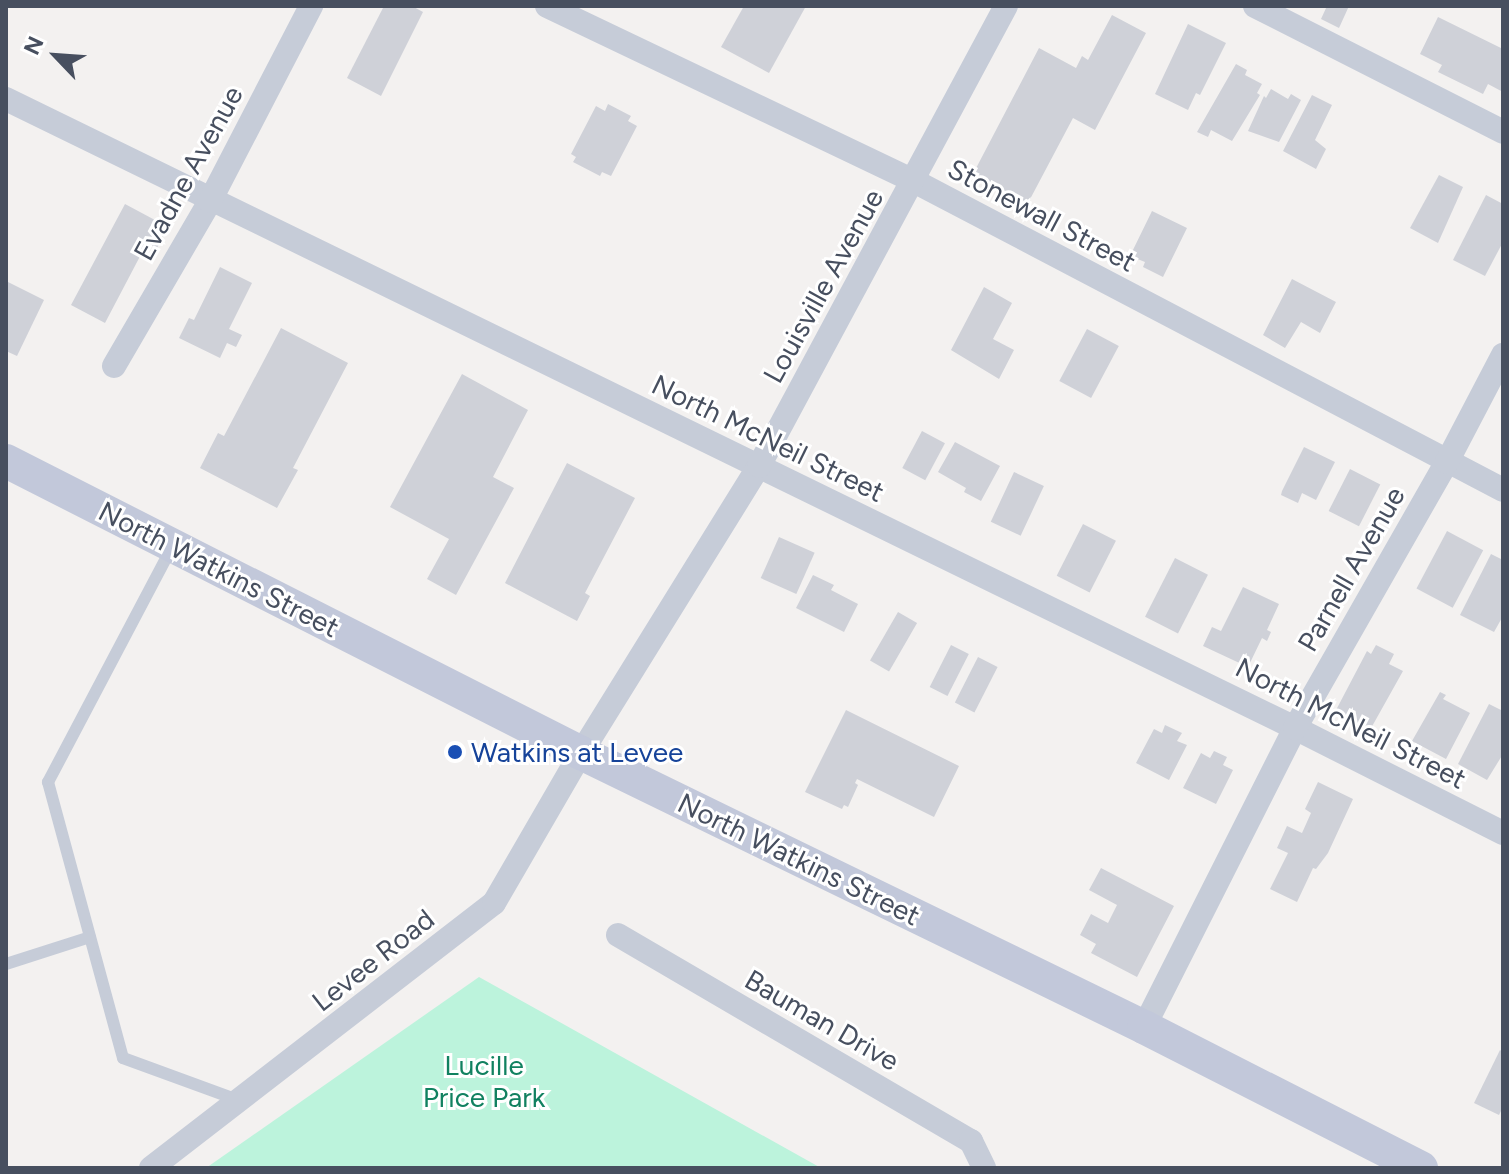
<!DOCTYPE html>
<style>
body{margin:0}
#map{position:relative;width:1509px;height:1174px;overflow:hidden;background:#f3f1f0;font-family:Figtree,sans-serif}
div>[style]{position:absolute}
.green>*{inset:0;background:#bcf3dc}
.building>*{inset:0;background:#cfd1d8;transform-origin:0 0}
.service>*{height:12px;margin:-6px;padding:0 6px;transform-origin:6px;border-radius:6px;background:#c6ccd8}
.minor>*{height:24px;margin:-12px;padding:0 12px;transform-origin:12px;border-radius:12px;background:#c6ccd8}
.secondary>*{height:34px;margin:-17px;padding:0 17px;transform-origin:17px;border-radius:17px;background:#c2c8da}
.dots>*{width:22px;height:22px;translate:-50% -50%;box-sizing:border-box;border:4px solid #fff;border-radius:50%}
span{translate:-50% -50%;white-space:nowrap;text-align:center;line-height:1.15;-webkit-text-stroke:6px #fff;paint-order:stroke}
.street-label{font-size:28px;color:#474f5f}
.transit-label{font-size:28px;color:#164399}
.left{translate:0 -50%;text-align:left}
.park-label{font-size:28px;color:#118160}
.frame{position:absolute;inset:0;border:8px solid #474f5f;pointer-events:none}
.north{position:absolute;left:16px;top:16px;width:80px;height:80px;-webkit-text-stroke:6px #fff;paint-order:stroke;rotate:295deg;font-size:22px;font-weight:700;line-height:32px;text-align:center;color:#474f5f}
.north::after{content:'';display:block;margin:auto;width:28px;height:36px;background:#474f5f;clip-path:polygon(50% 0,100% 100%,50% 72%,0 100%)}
</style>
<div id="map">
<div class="green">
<i style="clip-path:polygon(479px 977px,821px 1168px,206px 1168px)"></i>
</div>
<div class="building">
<i style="clip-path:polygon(384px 6px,412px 6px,423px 12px,381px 96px,347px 78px)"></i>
<i style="clip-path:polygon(744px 6px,806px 6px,769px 73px,721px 47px)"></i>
<i style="clip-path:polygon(1327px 6px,1349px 6px,1339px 28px,1321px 19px)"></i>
<i style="clip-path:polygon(1112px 15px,1146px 33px,1095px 130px,1073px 118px,1028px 203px,973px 174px,1039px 48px,1076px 68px,1082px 56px,1088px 60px)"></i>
<i style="clip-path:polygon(1438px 17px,1503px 49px,1503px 92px,1488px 84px,1483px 94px,1438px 72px,1442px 65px,1420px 54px)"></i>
<i style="clip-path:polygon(1188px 24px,1226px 43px,1200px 95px,1196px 93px,1188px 110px,1155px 94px)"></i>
<i style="clip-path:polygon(1236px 64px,1247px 70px,1245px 75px,1262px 84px,1257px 93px,1260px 95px,1232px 141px,1211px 130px,1208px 137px,1197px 132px)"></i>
<i style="clip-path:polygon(1271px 89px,1288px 99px,1291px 94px,1301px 100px,1279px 142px,1248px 131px,1264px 96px,1266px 98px)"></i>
<i style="clip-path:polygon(1312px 95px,1332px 105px,1315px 140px,1326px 149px,1316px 169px,1283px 151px)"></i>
<i style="clip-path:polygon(608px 104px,631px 116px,628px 121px,637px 126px,611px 176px,602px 172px,600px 176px,573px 162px,576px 157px,571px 154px,596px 106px,605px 111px)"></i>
<i style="clip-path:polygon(1439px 175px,1463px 187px,1438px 243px,1410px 228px)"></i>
<i style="clip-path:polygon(1486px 195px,1503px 204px,1503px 242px,1485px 276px,1453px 260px)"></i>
<i style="clip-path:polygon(125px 204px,168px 227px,157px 248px,147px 243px,105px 323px,71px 305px)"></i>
<i style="clip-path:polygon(1152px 211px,1187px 228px,1163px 277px,1143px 267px,1145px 262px,1130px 256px)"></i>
<i style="clip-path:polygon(220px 267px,252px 283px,229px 329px,242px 335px,236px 347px,227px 343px,220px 358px,179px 338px,189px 318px,194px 320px)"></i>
<i style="clip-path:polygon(1292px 279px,1336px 302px,1320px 333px,1301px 322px,1285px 348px,1263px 335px)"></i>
<i style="clip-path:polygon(6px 281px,44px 300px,17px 356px,6px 351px)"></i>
<i style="clip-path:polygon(984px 287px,1012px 303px,993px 339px,1014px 350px,999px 379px,951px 350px)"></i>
<i style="clip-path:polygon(281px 328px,348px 363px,293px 468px,298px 470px,277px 508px,200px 468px,218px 433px,224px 436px)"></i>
<i style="left:1087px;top:329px;width:36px;height:59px;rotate:28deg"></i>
<i style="clip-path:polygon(462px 374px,528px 410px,493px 477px,514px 488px,456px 595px,427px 579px,449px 539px,390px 507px)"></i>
<i style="left:922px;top:431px;width:26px;height:42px;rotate:28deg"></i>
<i style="clip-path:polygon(955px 442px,1000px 466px,981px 501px,964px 492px,966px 488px,938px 472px)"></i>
<i style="clip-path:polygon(1304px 447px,1335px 462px,1316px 500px,1302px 493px,1298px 503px,1281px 495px,1282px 491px)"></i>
<i style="clip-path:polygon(567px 463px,635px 498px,585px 593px,590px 596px,577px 621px,505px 583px)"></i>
<i style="left:1350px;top:469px;width:34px;height:47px;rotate:27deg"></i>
<i style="left:1014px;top:472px;width:33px;height:55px;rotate:25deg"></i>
<i style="left:1083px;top:524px;width:37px;height:58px;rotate:27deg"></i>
<i style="left:1447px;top:531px;width:41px;height:65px;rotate:28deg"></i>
<i style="left:779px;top:537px;width:39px;height:45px;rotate:24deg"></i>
<i style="clip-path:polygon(1491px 554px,1503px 560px,1503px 616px,1494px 632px,1460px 615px)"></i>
<i style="left:1175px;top:558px;width:37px;height:66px;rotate:27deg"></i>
<i style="clip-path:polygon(813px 575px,834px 585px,831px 590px,858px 604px,844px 632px,796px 608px)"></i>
<i style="clip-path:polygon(1243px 587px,1279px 604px,1267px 630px,1271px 632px,1267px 641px,1262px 638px,1248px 667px,1203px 646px,1212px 627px,1221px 631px)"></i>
<i style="left:898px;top:612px;width:22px;height:56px;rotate:30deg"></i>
<i style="left:951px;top:645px;width:20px;height:47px;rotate:27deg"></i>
<i style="clip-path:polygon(1376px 645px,1394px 654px,1389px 664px,1403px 671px,1370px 730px,1335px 712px,1367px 651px,1371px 654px)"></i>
<i style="left:978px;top:657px;width:22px;height:51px;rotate:27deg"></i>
<i style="clip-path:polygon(1440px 692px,1446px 695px,1443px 699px,1470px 713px,1446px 759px,1412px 741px)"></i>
<i style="clip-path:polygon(1489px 704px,1503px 711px,1503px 754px,1487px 780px,1458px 764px)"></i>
<i style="clip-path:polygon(846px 710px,959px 766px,934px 817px,857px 779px,855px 783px,858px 785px,848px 807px,844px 805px,842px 809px,805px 792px)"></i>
<i style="clip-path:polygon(1165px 725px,1182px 733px,1177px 741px,1187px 745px,1169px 780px,1136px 763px,1154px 729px,1162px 733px)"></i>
<i style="clip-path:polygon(1214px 751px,1227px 757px,1223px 765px,1233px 770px,1216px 804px,1183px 788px,1201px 753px,1210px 758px)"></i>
<i style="clip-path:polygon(1318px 782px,1353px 799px,1328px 853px,1316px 869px,1313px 868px,1297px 902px,1270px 889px,1288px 853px,1277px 848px,1287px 826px,1302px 833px,1311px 813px,1305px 809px)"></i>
<i style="clip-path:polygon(1101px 868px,1174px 906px,1137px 977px,1091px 953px,1096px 944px,1080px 935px,1091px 914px,1108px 923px,1117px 905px,1089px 890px)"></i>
<i style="clip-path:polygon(1500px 1050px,1503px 1052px,1503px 1107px,1499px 1115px,1474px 1103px)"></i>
</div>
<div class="service">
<i style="left:172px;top:547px;width:266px;rotate:117.8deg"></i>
<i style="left:48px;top:782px;width:286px;rotate:74.8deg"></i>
<i style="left:123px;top:1058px;width:122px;rotate:20.1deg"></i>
<i style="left:6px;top:964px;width:88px;rotate:-17.8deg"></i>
</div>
<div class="minor">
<i style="left:547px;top:6px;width:407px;rotate:25.5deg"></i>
<i style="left:914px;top:181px;width:665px;rotate:27.68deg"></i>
<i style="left:1255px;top:6px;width:278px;rotate:26.9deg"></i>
<i style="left:6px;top:99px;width:1434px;rotate:26.01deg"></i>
<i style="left:1295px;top:728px;width:233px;rotate:26.8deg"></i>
<i style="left:114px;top:366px;width:191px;rotate:-59.8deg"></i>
<i style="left:210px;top:201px;width:220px;rotate:-62.6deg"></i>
<i style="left:618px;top:935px;width:409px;rotate:30.3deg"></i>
<i style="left:971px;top:1141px;width:30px;rotate:64deg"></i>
<i style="left:1144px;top:1027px;width:335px;rotate:-63.2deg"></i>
<i style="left:1295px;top:728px;width:306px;rotate:-60.3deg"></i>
<i style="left:1447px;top:462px;width:121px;rotate:-62.4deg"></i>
<i style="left:151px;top:1168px;width:433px;rotate:-37.7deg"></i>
<i style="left:494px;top:903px;width:173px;rotate:-59.9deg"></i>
<i style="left:581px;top:753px;width:338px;rotate:-58.2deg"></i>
<i style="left:759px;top:466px;width:522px;rotate:-61.77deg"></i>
</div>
<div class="secondary">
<i style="left:6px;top:461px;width:645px;rotate:26.92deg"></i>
<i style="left:581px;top:753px;width:626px;rotate:25.95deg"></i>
<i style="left:1144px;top:1027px;width:311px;rotate:27deg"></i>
</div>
<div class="dots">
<i style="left:455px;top:752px;background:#1a4fb4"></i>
</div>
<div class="street-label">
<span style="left:188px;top:173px;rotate:-61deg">Evadne Avenue</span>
<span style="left:1042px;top:215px;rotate:28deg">Stonewall Street</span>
<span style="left:823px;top:286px;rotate:-61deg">Louisville Avenue</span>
<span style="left:768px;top:438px;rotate:26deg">North McNeil Street</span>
<span style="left:219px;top:569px;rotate:27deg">North Watkins Street</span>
<span style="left:1351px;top:569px;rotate:-60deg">Parnell Avenue</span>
<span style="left:1351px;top:723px;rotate:27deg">North McNeil Street</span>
<span style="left:799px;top:859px;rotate:26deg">North Watkins Street</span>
<span style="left:373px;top:960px;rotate:-38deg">Levee Road</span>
<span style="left:822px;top:1020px;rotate:30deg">Bauman Drive</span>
</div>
<div class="transit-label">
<span class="left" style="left:471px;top:752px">Watkins at Levee</span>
</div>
<div class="park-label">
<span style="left:484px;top:1081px">Lucille<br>Price Park</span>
</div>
<div class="frame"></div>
<div class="north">N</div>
</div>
